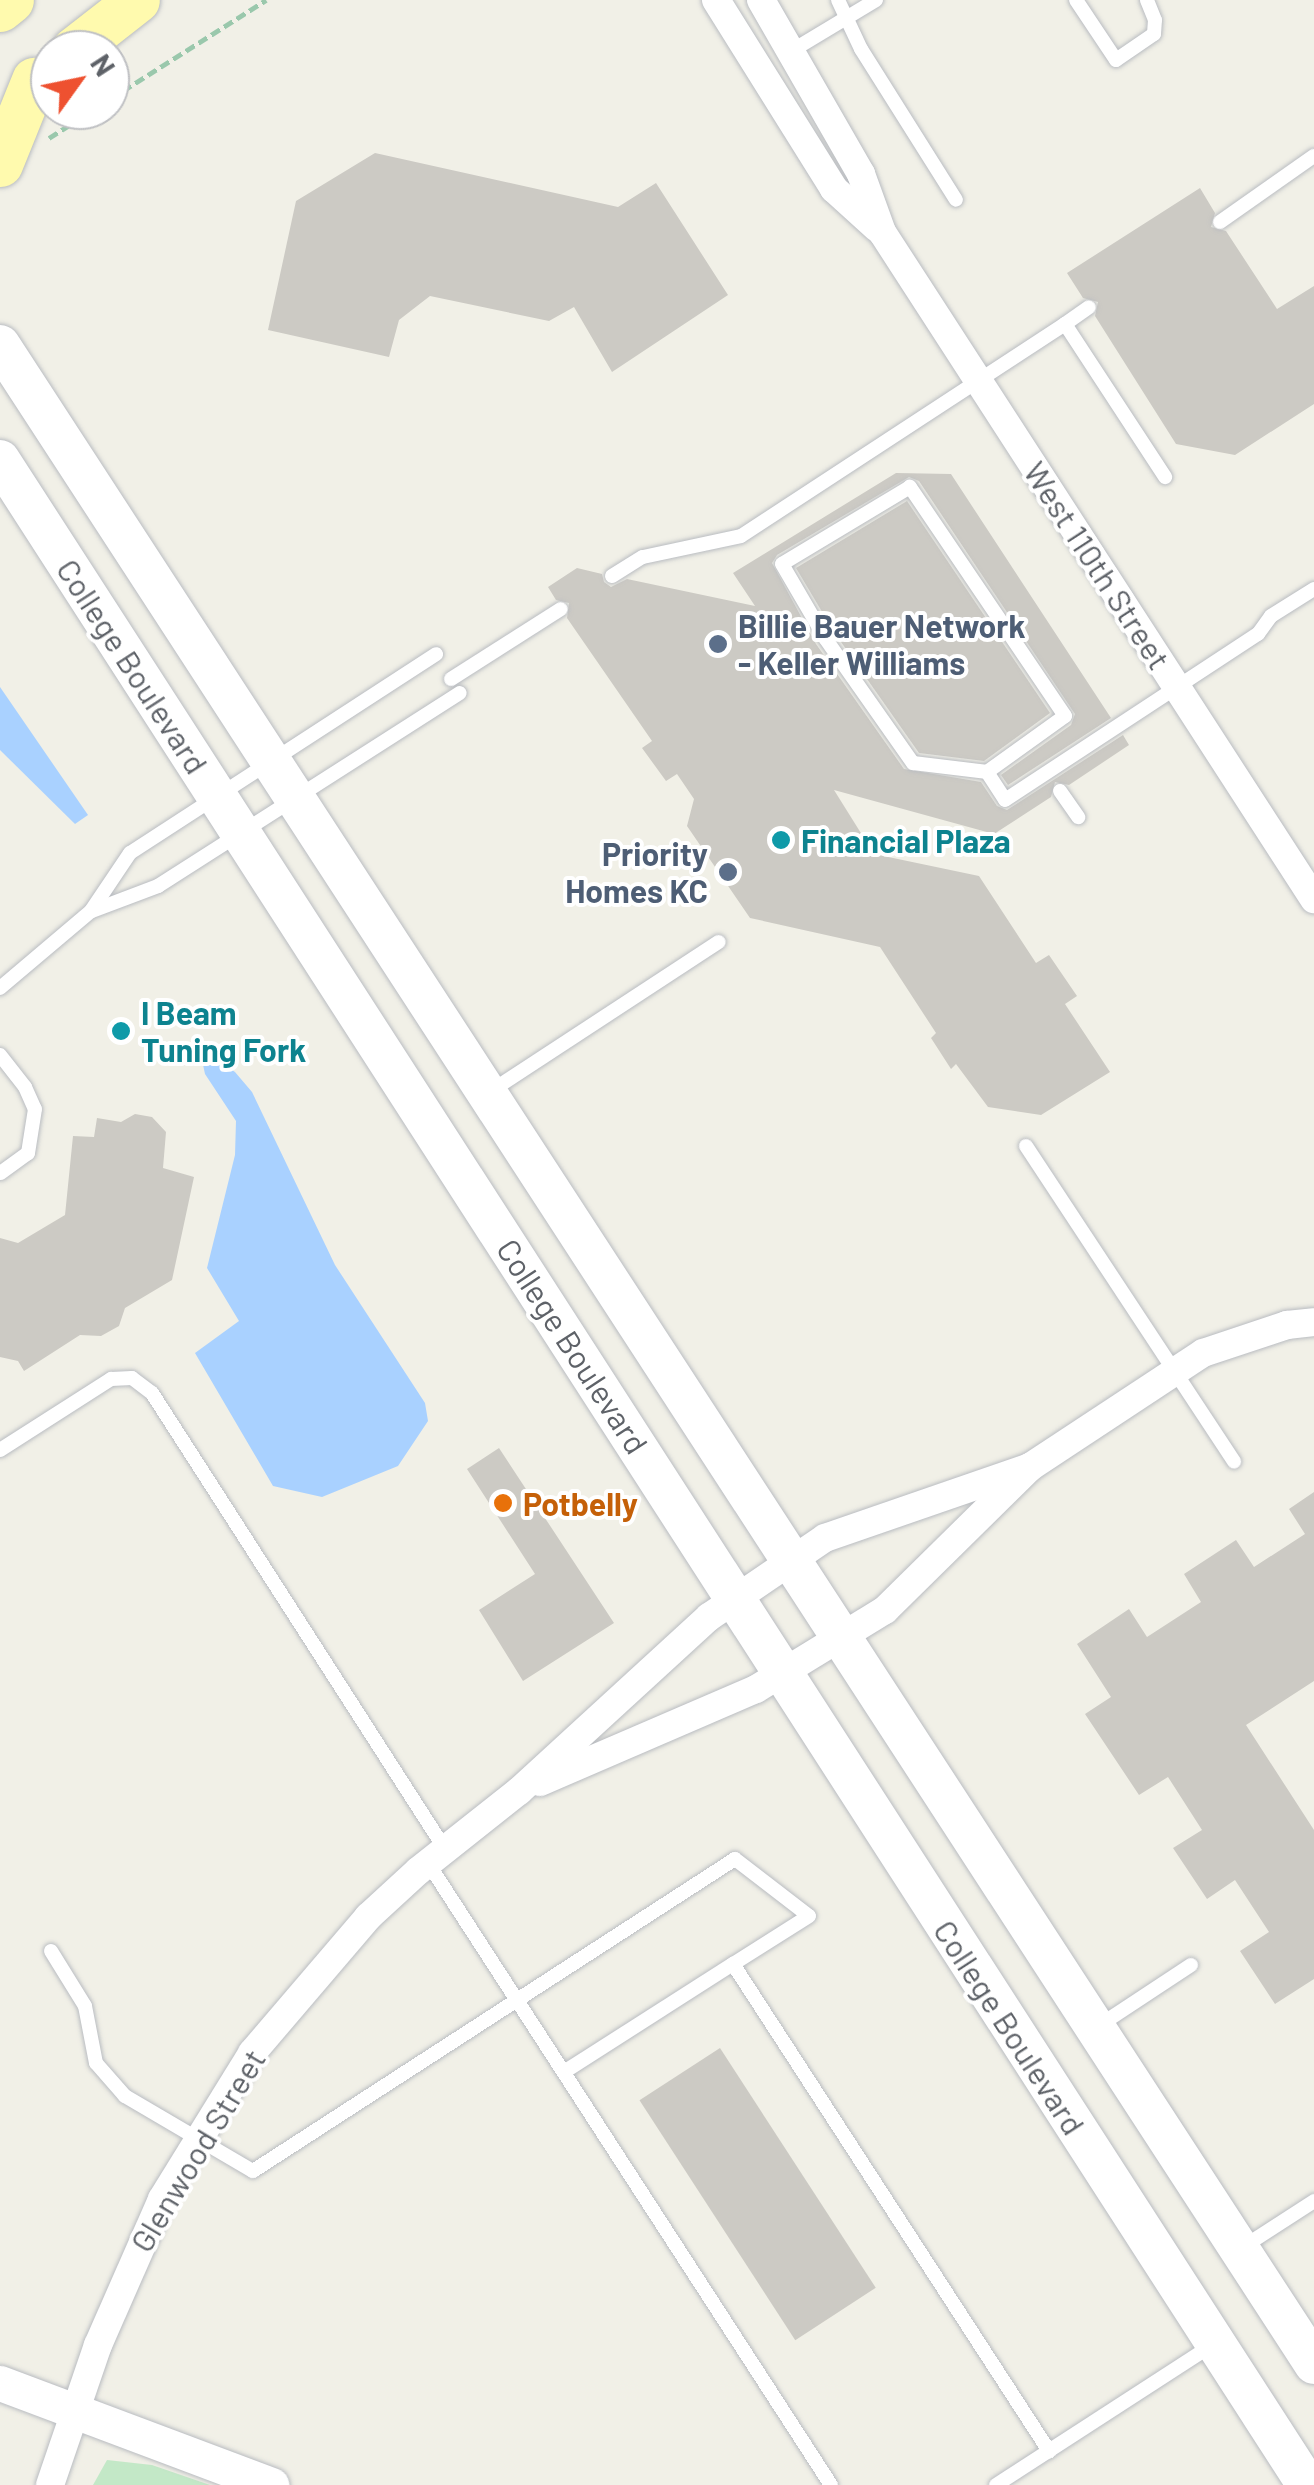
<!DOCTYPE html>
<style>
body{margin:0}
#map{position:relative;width:1314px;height:2485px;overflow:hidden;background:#f1f0e7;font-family:Barlow,sans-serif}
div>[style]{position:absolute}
.green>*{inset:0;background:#c3e8c7}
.water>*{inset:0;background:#a9d1ff}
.building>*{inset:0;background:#cccac4;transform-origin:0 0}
.path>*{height:5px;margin-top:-2.5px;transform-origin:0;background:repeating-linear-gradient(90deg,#9ac8ac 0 10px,transparent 0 15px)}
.roads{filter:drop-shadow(0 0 2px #b9bcc1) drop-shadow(0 0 2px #b9bcc1)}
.service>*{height:14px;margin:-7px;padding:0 7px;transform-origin:7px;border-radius:7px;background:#fff}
.minor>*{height:28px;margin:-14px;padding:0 14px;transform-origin:14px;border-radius:14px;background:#fff}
.tertiary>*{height:35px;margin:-17.5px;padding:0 17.5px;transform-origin:17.5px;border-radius:17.5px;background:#fff}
.secondary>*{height:40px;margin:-20px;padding:0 20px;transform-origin:20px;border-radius:20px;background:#fff}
.primary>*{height:45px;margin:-22.5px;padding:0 22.5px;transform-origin:22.5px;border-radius:22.5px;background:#fffaae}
.dots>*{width:28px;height:28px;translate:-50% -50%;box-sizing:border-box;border:5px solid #fff;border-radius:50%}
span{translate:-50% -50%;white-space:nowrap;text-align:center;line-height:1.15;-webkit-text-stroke:8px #fff;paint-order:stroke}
.street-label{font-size:32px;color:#5e6268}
.service-label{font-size:32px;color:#4e5e75;font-weight:700}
.left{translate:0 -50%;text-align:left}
.right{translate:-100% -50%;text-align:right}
.culture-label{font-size:32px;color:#0d838f;font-weight:700}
.food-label{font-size:32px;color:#c56008;font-weight:700}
.north{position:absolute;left:30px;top:30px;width:100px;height:100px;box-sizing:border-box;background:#fff;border:2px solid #bfc0c3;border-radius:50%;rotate:57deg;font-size:28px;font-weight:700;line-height:40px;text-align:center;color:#5e6268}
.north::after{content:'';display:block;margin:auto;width:35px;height:45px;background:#ee5130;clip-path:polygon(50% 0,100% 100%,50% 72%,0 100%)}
</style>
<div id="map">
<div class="green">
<i style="clip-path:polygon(107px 2460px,152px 2465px,210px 2485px,93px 2485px)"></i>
</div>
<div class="water">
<i style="clip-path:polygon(0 687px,88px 815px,75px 824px,0 750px)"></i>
<i style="clip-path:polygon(208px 1053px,235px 1072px,252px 1092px,335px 1265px,425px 1403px,428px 1421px,398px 1466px,322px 1497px,273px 1486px,195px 1353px,239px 1321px,207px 1268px,235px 1155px,236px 1121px,205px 1074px,202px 1060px)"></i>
</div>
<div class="building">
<i style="clip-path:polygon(375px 153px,618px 207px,656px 183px,728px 295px,612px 372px,574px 307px,549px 321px,430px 296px,399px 320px,389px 357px,268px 330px,296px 201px)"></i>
<i style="clip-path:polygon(1200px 188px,1215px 213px,1211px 227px,1226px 231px,1277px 309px,1314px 286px,1314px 404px,1235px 455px,1176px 444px,1095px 316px,1098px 302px,1083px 298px,1067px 273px)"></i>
<i style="clip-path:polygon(896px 473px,951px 474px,1111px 718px,1008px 785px,1001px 775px,1071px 725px,1075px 714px,919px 481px,909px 477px,777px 555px,772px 563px,816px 644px,904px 769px,981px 782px,997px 806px,1007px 810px,1123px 735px,1129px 745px,1069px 785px,1055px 782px,1051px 797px,994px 834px,834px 790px,874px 854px,979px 876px,1036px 963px,1049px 955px,1077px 996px,1065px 1004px,1110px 1072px,1041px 1115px,988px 1107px,956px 1064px,951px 1069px,931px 1038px,936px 1033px,880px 947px,750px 918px,687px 826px,694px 799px,677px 774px,666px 781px,642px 748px,652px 741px,567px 618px,569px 603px,556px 600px,548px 587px,577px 568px,602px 574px,604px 582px,611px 587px,627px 579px,755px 606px,733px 573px)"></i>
<i style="clip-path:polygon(907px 501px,1050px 713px,984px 761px,919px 753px,834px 632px,796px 568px)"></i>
<i style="clip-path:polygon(135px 1114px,152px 1117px,166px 1132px,163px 1168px,194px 1177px,172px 1280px,125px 1308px,119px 1326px,101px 1336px,80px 1335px,24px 1371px,18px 1361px,0 1357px,0 1238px,18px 1243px,65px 1215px,73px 1136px,94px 1137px,97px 1118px,121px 1122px)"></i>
<i style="clip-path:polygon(499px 1448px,614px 1623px,523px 1681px,479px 1610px,535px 1574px,467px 1469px)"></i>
<i style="clip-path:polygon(1314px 1492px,1314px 1681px,1246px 1725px,1314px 1830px,1314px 1979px,1275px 2004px,1240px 1951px,1269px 1932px,1235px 1880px,1207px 1899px,1173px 1848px,1202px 1830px,1168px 1777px,1139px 1795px,1085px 1714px,1111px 1697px,1077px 1644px,1129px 1609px,1147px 1637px,1201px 1602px,1184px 1574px,1236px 1540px,1254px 1567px,1305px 1534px,1289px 1509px)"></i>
<i style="left:720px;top:2048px;width:286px;height:96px;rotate:57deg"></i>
</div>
<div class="path">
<i style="left:110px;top:99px;width:185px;rotate:-32.4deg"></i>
<i style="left:49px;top:138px;width:52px;rotate:-32.5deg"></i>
</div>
<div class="roads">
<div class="service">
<i style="left:838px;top:0;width:54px;rotate:64.9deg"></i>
<i style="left:861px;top:49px;width:178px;rotate:57.8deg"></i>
<i style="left:1076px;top:0;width:72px;rotate:56.3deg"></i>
<i style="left:1116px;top:60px;width:46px;rotate:-34.4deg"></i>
<i style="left:1154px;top:34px;width:14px;rotate:-86deg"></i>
<i style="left:1155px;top:20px;width:22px;rotate:-112deg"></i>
<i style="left:793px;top:50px;width:97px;rotate:-31.1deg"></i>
<i style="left:1220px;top:222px;width:115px;rotate:-35.1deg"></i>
<i style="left:1065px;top:324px;width:29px;rotate:-35deg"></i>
<i style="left:612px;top:576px;width:36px;rotate:-32deg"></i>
<i style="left:643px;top:557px;width:100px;rotate:-12.1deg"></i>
<i style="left:741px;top:536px;width:387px;rotate:-33.2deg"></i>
<i style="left:1065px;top:324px;width:183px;rotate:56.8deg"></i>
<i style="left:451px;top:679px;width:130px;rotate:-32.5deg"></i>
<i style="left:987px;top:772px;width:96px;rotate:-35.7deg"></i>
<i style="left:1065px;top:716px;width:277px;rotate:-124.1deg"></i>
<i style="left:910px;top:487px;width:149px;rotate:149deg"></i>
<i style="left:782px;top:564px;width:86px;rotate:59.8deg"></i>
<i style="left:825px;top:638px;width:153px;rotate:54.9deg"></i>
<i style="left:913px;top:763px;width:75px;rotate:6.9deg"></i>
<i style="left:987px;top:772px;width:33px;rotate:57deg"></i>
<i style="left:1005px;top:800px;width:303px;rotate:-33.3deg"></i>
<i style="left:1258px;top:634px;width:22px;rotate:-54deg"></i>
<i style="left:1271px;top:616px;width:51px;rotate:-32.1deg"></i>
<i style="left:1060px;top:791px;width:32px;rotate:55deg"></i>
<i style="left:92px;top:911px;width:71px;rotate:-20.7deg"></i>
<i style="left:158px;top:886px;width:358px;rotate:-32.6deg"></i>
<i style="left:0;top:988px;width:119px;rotate:-40.2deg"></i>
<i style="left:91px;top:911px;width:70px;rotate:-56.1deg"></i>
<i style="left:130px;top:853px;width:365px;rotate:-33deg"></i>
<i style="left:0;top:1055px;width:41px;rotate:52deg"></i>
<i style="left:25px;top:1087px;width:24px;rotate:66deg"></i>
<i style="left:35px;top:1109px;width:45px;rotate:99deg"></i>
<i style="left:28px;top:1153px;width:34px;rotate:144deg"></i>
<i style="left:491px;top:1091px;width:272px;rotate:-33.2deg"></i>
<i style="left:1026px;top:1146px;width:378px;rotate:56.6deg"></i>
<i style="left:0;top:1450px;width:132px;rotate:-32.6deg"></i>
<i style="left:111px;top:1379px;width:21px;rotate:-3deg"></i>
<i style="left:132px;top:1378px;width:25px;rotate:37deg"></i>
<i style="left:152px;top:1393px;width:542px;rotate:57.28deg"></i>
<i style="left:428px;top:1863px;width:741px;rotate:57.06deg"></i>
<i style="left:51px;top:1951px;width:65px;rotate:58.3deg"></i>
<i style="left:85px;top:2006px;width:58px;rotate:79.1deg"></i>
<i style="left:96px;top:2063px;width:44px;rotate:48.7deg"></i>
<i style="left:125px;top:2096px;width:148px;rotate:30.4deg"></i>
<i style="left:253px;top:2171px;width:574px;rotate:-32.92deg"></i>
<i style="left:735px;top:1859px;width:93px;rotate:37.6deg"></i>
<i style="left:809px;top:1916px;width:90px;rotate:147.7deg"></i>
<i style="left:733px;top:1964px;width:581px;rotate:57.02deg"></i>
<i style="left:1100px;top:2025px;width:109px;rotate:-33.4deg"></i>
<i style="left:564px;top:2072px;width:201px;rotate:-32.6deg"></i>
<i style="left:1243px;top:2247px;width:85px;rotate:-32.9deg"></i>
<i style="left:996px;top:2485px;width:260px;rotate:-32.9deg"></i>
</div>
<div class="minor">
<i style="left:716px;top:0;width:223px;rotate:58deg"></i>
<i style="left:834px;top:189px;width:58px;rotate:42.2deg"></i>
<i style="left:761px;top:0;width:201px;rotate:60.1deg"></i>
<i style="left:861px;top:174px;width:62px;rotate:70.1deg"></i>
<i style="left:882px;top:232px;width:795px;rotate:57.07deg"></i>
<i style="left:540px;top:1782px;width:235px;rotate:-23.3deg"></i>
<i style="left:756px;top:1689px;width:151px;rotate:-31.5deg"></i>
<i style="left:885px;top:1610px;width:204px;rotate:-44.6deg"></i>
<i style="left:1030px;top:1467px;width:207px;rotate:-33.4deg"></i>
<i style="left:1203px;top:1353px;width:89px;rotate:-18.4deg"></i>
<i style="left:1287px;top:1325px;width:27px;rotate:-6deg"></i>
<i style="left:50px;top:2485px;width:148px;rotate:-71.1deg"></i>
<i style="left:98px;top:2345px;width:159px;rotate:-66.3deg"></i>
<i style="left:162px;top:2199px;width:172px;rotate:-58.3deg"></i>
<i style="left:252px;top:2053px;width:179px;rotate:-49.5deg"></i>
<i style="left:368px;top:1917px;width:68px;rotate:-42.6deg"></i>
<i style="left:418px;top:1871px;width:129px;rotate:-38.4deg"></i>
<i style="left:519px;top:1791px;width:258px;rotate:-42.5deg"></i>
<i style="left:709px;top:1617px;width:140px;rotate:-34.3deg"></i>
<i style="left:825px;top:1538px;width:217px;rotate:-19.1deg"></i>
</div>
<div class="tertiary">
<i style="left:0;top:2383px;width:290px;rotate:20.6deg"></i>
</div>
<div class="secondary">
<i style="left:0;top:345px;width:2409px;rotate:56.94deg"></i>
<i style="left:0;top:460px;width:2410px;rotate:57.16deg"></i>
</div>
<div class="primary">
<i style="left:0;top:9px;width:14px;rotate:-39deg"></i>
<i style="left:73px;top:50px;width:81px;rotate:-38deg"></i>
<i style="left:0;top:164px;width:91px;rotate:-68deg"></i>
</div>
</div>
<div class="dots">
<i style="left:718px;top:644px;background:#5c6f8a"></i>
<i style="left:781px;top:840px;background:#0f9aa8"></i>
<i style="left:728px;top:872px;background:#5c6f8a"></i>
<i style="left:121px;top:1031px;background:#0f9aa8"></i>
<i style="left:503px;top:1503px;background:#e8710a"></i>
</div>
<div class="street-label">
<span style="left:1098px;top:565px;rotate:57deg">West 110th Street</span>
<span style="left:133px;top:666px;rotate:57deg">College Boulevard</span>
<span style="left:573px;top:1346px;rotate:57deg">College Boulevard</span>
<span style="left:1010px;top:2027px;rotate:57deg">College Boulevard</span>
<span style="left:197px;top:2150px;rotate:-59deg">Glenwood Street</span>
</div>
<div class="service-label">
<span class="left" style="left:738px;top:644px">Billie Bauer Network<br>- Keller Williams</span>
<span class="right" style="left:708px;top:872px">Priority<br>Homes KC</span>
</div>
<div class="culture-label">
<span class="left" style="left:801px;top:840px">Financial Plaza</span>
<span class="left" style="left:141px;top:1031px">I Beam<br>Tuning Fork</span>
</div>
<div class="food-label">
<span class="left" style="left:523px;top:1503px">Potbelly</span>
</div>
<div class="north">N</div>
</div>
